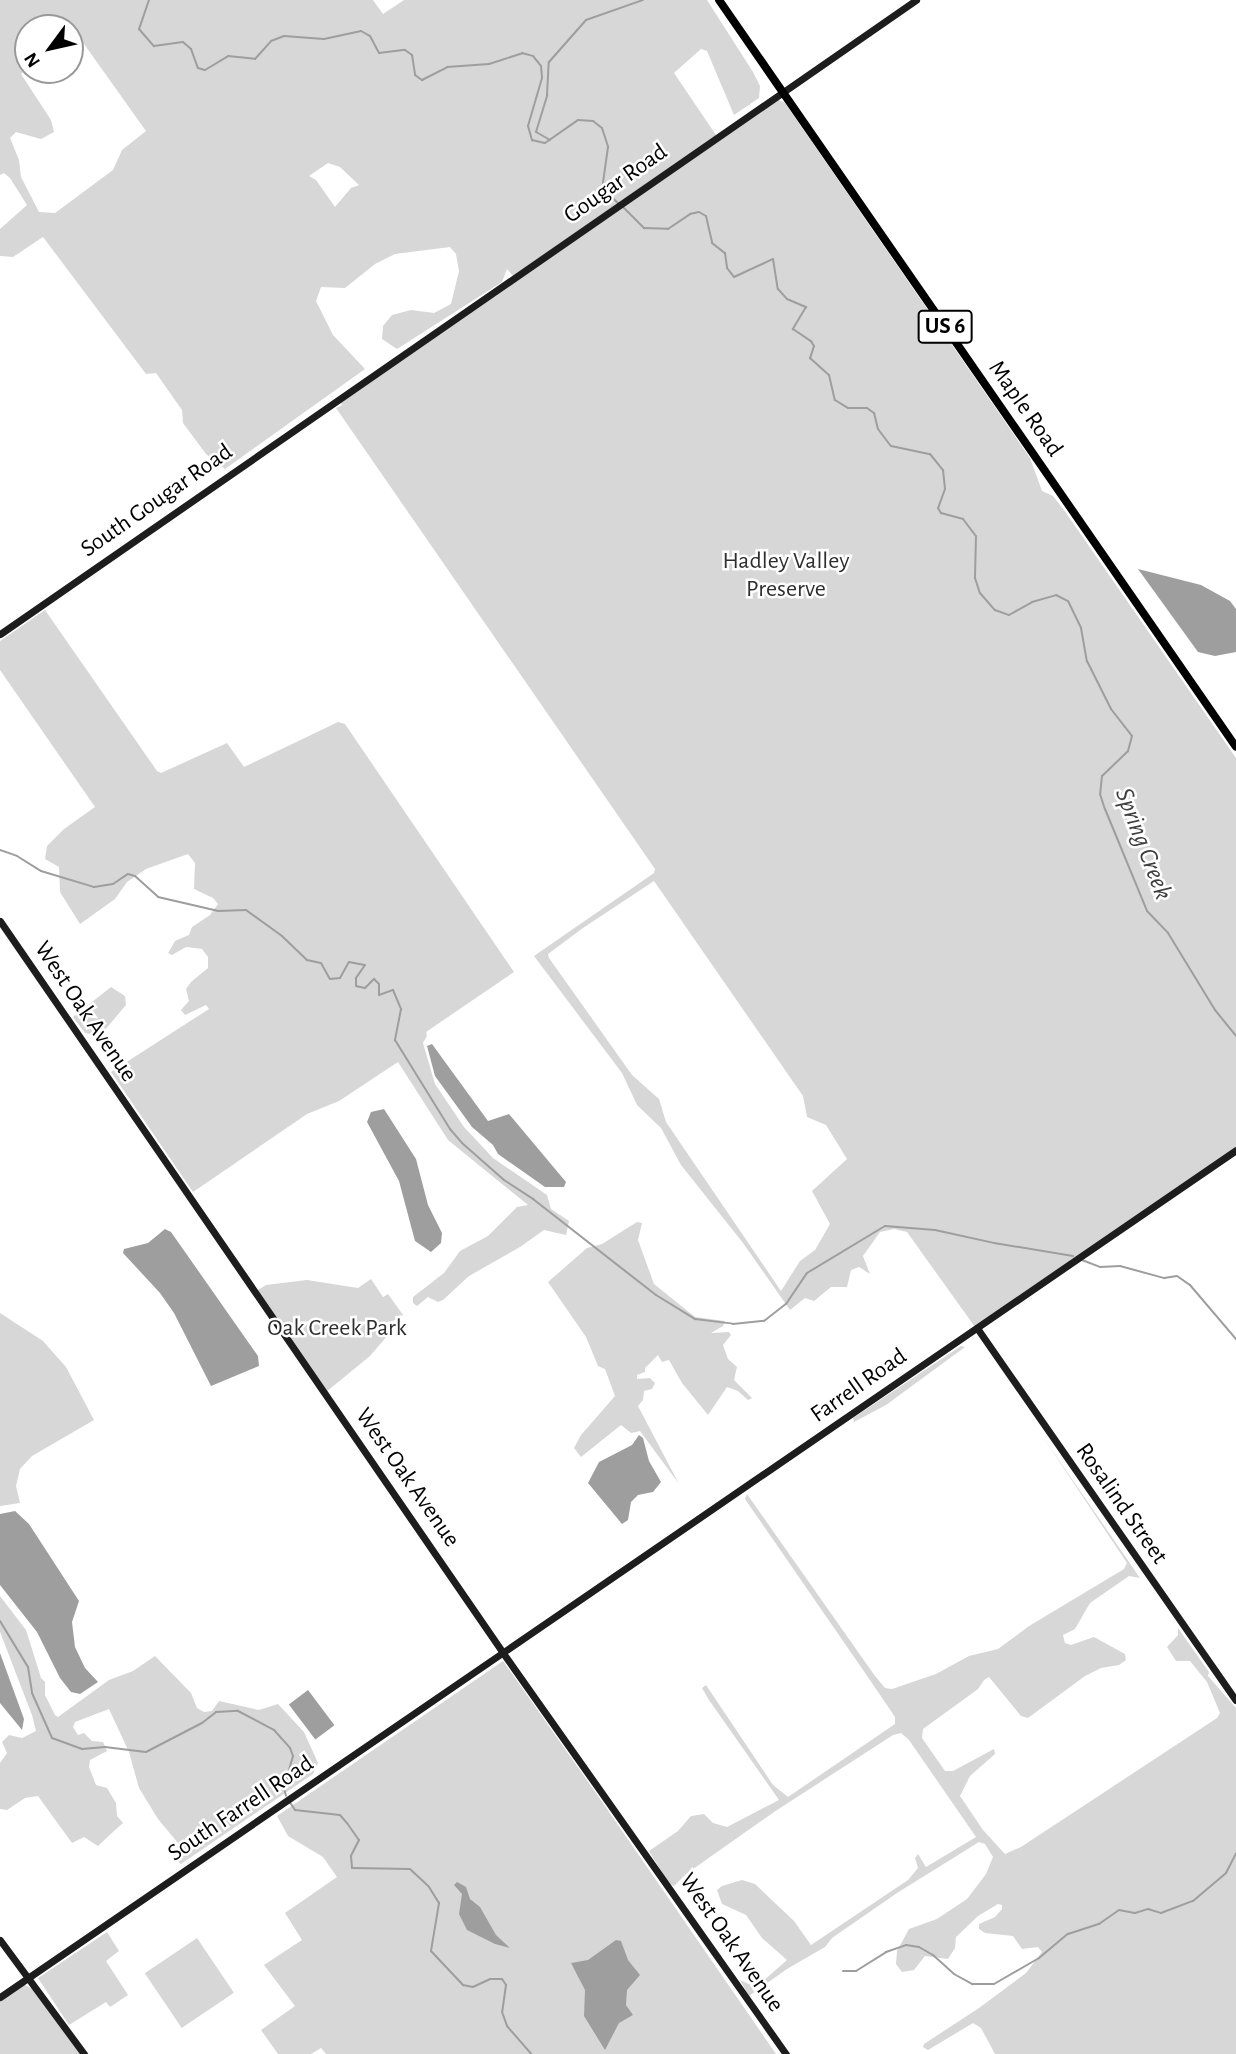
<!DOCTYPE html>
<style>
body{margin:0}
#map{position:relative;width:1236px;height:2054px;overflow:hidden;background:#fff;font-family:"Alegreya Sans",sans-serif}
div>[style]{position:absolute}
.green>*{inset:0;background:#d7d7d7;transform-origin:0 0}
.water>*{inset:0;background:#9e9e9e;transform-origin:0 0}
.stream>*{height:2px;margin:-1px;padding:0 1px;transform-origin:1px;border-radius:1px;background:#9e9e9e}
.secondary>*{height:7px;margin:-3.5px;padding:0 3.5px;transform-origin:3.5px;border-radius:3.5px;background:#1d1d1d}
.primary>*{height:8px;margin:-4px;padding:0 4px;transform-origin:4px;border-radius:4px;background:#000}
span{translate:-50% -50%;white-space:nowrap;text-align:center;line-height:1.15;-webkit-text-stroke:5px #fff;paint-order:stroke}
.shield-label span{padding:2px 5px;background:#fff;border:2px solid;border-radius:5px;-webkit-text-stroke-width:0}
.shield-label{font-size:23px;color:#000;font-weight:700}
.street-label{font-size:24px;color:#000}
.park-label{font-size:24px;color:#2e2e2e}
.water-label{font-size:26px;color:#3f3f3f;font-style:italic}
.north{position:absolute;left:14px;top:14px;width:70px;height:70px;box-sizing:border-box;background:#fff;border:2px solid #999;border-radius:50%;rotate:237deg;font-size:19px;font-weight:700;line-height:28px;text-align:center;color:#000}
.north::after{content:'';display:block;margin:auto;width:24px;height:32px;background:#000;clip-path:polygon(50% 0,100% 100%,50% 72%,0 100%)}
</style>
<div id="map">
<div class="green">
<i style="clip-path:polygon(evenodd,0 0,373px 0,383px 14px,404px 0,707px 0,753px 72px,760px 86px,759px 98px,734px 115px,707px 51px,701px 49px,674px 73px,716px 135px,513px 276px,507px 269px,502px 282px,397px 349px,382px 339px,383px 326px,392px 315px,411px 310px,434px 313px,451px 304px,459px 271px,456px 254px,450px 247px,395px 254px,375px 264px,345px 288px,321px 287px,316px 301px,333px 335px,365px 369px,225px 469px,206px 454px,183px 423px,182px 410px,156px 373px,146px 374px,43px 237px,13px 257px,0 256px,0 229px,27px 205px,10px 178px,4px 173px,0 175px,0 0,28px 28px,70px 28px,70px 42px,79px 37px,146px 131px,122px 150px,113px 170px,55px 213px,39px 212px,21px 177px,19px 160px,10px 138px,16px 132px,41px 139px,54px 132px,51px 120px,21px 74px,28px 68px,28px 28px,0 0,328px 163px,340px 167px,359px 185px,351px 188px,335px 207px,316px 180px,309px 176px,328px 163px)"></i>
<i style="clip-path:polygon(evenodd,777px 99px,785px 103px,1030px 458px,1042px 491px,1053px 496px,1064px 510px,1236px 758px,1236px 1148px,975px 1327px,907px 1232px,894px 1229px,880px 1232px,863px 1256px,870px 1274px,859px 1267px,851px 1270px,847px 1287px,831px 1287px,814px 1301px,805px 1298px,790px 1310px,743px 1243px,681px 1165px,661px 1128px,637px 1105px,622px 1073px,534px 956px,654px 873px,655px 869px,336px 408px,342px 405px,340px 401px,777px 99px,654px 881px,803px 1096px,807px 1117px,826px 1125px,847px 1159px,812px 1191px,830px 1224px,815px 1250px,800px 1261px,781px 1291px,666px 1122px,659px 1099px,632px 1075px,549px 958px,548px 954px,583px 928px,654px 881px)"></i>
<i style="clip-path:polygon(45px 610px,157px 771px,161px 773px,227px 743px,244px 767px,338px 722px,345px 724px,514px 972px,426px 1032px,427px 1036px,423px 1043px,435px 1084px,464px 1127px,493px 1158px,547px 1195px,551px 1209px,569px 1221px,566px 1235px,544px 1230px,520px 1247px,469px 1276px,443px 1300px,438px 1302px,428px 1297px,417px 1306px,413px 1303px,413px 1297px,444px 1273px,460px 1251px,488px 1236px,517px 1207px,528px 1205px,448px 1140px,398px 1062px,339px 1101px,307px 1114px,193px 1192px,111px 1072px,209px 1009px,206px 1005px,185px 1015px,181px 1010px,189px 1001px,186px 989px,191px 982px,208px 968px,208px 957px,202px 949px,186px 947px,172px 955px,168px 953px,175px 941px,189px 935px,192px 927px,210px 915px,218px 904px,213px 898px,194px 889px,195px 863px,188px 854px,146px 869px,127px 882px,115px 899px,80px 924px,60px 892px,59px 867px,45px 859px,47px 846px,64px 829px,95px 807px,0 670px,0 641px)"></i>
<i style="clip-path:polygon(111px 987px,125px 996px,126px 1005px,104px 1031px,94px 1035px,85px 1033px,73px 1017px)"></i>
<i style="clip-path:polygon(637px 1222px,642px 1223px,638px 1240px,654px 1284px,695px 1317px,725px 1321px,723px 1326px,711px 1333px,729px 1332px,731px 1335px,723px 1345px,728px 1359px,737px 1367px,734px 1380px,752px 1398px,748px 1400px,738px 1391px,727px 1387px,708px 1415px,682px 1383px,669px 1360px,662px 1362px,658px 1355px,645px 1368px,645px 1372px,637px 1375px,637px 1379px,650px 1378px,655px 1383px,652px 1389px,644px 1391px,643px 1400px,638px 1406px,679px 1484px,640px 1431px,631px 1433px,621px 1425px,581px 1457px,574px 1448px,581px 1435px,615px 1396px,605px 1369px,598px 1366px,586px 1337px,548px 1282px,587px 1248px,602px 1244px)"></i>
<i style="clip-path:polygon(371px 1279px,383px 1297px,388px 1294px,403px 1315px,391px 1322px,387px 1336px,370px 1356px,326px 1392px,256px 1291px,266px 1285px,307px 1280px,358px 1288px)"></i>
<i style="clip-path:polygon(0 1313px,43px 1341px,66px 1367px,94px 1420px,32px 1456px,20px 1469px,16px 1486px,20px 1503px,0 1506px)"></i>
<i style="clip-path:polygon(961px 1346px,965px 1347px,886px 1405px,854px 1422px,853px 1418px)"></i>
<i style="clip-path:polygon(1041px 1434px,1140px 1578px,1129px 1576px,1090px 1603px,1075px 1629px,1063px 1635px,1065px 1643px,1071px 1645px,1094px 1637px,1125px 1654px,1126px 1660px,1119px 1665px,1101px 1668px,1085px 1676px,1028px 1718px,1021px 1716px,989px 1677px,984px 1680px,978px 1689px,923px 1729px,922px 1738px,945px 1771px,953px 1771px,994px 1749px,995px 1754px,970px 1776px,960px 1796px,983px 1830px,1005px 1854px,1021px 1847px,1217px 1718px,1220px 1713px,1207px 1682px,1190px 1661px,1176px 1661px,1167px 1647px,1178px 1635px,1178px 1628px,1209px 1672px,1208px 1676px,1236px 1708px,1236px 2054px,995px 2054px,981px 2028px,973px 2023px,928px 2050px,923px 2047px,924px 2044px,979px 2008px,1026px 1973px,1042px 1952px,1038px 1947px,1022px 1949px,1013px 1936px,985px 1933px,979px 1929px,979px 1924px,995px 1917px,1002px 1909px,1002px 1905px,998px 1904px,978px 1916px,956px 1937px,955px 1948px,948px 1959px,925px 1956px,914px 1970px,902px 1972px,896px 1964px,897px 1951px,909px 1929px,937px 1919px,967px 1899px,986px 1874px,993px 1857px,985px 1844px,979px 1842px,897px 1893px,832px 1938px,825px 1947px,787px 1969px,749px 1996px,740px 1980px,751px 1985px,761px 1983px,787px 1960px,762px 1938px,746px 1915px,722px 1904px,717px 1890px,722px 1886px,742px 1880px,755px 1884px,794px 1921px,811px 1945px,908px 1880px,918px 1868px,915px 1858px,918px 1854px,926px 1867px,976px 1837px,909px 1740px,901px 1733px,893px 1735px,774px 1812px,686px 1874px,674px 1886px,669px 1884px,649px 1851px,678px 1831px,691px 1816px,704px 1814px,713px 1823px,727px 1827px,779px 1800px,709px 1700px,702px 1688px,706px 1685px,773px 1785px,788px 1797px,895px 1724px,895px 1717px,872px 1683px,745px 1499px,747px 1494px,875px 1676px,885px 1688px,892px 1689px,936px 1674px,969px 1656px,998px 1649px,1029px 1626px,1124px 1569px,1127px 1563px)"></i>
<i style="clip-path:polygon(0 1596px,26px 1630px,41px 1678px,45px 1682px,45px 1695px,55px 1715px,58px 1717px,109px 1680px,133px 1671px,155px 1656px,191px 1693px,197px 1708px,204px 1712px,212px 1711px,219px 1701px,259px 1710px,278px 1704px,304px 1732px,318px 1763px,313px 1774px,181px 1864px,174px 1858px,178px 1843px,158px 1819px,139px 1788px,129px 1752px,109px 1709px,75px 1722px,73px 1727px,78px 1735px,84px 1733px,92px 1741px,103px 1742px,107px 1751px,90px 1760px,89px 1767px,96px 1785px,107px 1788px,116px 1803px,117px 1816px,123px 1823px,114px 1831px,98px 1846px,84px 1837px,72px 1843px,38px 1796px,25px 1798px,7px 1810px,0 1809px,0 1763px,7px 1753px,2px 1742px,9px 1735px,22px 1738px,36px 1731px,32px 1715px,0 1632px)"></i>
<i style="clip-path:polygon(503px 1661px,596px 1793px,776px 2054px,326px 2054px,321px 2048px,311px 2054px,278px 2054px,261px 2030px,295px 2006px,264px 1965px,302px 1940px,285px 1913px,337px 1877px,323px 1857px,288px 1836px,277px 1816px)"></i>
<i style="clip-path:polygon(107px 1932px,119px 1951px,106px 1961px,128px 1995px,110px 2007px,106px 2002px,69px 2025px,38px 1978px)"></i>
<i style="left:197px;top:1938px;width:66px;height:63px;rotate:56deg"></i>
<i style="clip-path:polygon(25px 1985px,33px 1989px,82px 2054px,0 2054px,0 2001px)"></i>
</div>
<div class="water">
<i style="clip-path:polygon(1138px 569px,1201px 585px,1230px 601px,1236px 609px,1236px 652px,1215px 656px,1198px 652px)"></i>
<i style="clip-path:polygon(432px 1044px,488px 1121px,509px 1114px,566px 1182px,564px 1187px,545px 1187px,498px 1154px,493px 1145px,472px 1127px,435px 1076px,427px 1046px)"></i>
<i style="clip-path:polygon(384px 1109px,416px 1159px,428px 1205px,442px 1233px,441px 1243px,431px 1252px,415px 1241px,399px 1181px,367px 1122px,371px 1112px)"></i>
<i style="clip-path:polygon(165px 1229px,171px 1232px,258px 1356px,259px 1366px,211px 1386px,174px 1313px,160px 1293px,123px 1253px,124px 1249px,148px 1243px)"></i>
<i style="clip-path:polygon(639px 1435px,643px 1438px,649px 1461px,661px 1482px,653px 1492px,638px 1495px,631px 1502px,628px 1520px,622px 1524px,588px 1483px,599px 1462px,632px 1445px)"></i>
<i style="clip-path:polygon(15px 1511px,29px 1524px,79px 1601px,72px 1622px,75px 1647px,85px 1668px,98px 1682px,80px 1694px,71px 1692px,60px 1678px,37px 1632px,0 1585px,0 1514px)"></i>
<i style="clip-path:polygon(0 1653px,24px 1719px,22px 1730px,0 1703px)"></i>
<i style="left:308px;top:1690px;width:44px;height:24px;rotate:53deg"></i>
<i style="clip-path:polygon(457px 1882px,466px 1887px,470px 1899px,480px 1907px,496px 1935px,510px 1948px,495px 1944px,467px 1930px,459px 1914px,462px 1894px,454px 1885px)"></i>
<i style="clip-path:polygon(616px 1940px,621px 1941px,628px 1960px,640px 1975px,627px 1990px,626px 2005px,633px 2015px,619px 2023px,605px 2050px,584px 2016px,585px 1990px,571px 1963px,588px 1960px)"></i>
</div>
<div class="stream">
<i style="left:149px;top:0;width:31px;rotate:109deg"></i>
<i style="left:139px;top:29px;width:23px;rotate:49deg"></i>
<i style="left:154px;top:46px;width:29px;rotate:-8deg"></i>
<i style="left:183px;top:42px;width:11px;rotate:41deg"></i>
<i style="left:191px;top:49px;width:20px;rotate:70deg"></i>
<i style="left:198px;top:68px;width:7px;rotate:16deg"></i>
<i style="left:205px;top:70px;width:27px;rotate:-31deg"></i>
<i style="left:228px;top:56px;width:27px;rotate:6deg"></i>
<i style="left:255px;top:59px;width:24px;rotate:-48deg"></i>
<i style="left:271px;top:41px;width:14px;rotate:-21deg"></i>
<i style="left:284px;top:36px;width:40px;rotate:4.3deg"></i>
<i style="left:324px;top:39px;width:38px;rotate:-12deg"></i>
<i style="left:361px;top:31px;width:10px;rotate:29deg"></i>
<i style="left:370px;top:36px;width:19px;rotate:62deg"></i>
<i style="left:379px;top:53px;width:26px;rotate:-7deg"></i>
<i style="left:405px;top:50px;width:9px;rotate:36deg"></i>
<i style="left:412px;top:55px;width:20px;rotate:81deg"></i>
<i style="left:415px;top:75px;width:9px;rotate:36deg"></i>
<i style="left:422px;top:80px;width:28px;rotate:-27deg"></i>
<i style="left:447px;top:67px;width:42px;rotate:-4.1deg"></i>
<i style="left:489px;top:64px;width:35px;rotate:-18deg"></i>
<i style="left:522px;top:53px;width:11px;rotate:15deg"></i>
<i style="left:533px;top:56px;width:13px;rotate:51deg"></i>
<i style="left:541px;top:66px;width:12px;rotate:85deg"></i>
<i style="left:542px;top:78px;width:50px;rotate:106.3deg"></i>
<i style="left:528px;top:126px;width:15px;rotate:74deg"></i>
<i style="left:532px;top:140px;width:13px;rotate:13deg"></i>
<i style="left:545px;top:143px;width:40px;rotate:-34.9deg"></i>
<i style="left:578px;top:120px;width:15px;rotate:4deg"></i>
<i style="left:593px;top:121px;width:11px;rotate:38deg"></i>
<i style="left:602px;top:128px;width:20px;rotate:72deg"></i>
<i style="left:608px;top:147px;width:36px;rotate:98deg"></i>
<i style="left:603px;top:183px;width:8px;rotate:76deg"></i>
<i style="left:605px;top:191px;width:18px;rotate:43deg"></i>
<i style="left:550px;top:140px;width:16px;rotate:-150deg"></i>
<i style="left:536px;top:132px;width:39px;rotate:-73deg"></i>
<i style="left:547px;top:95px;width:33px;rotate:-87deg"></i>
<i style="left:549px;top:62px;width:56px;rotate:-48.6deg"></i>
<i style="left:586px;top:20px;width:60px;rotate:-19.3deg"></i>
<i style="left:623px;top:207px;width:30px;rotate:45deg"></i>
<i style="left:644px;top:228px;width:24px;rotate:2deg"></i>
<i style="left:668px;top:229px;width:27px;rotate:-34deg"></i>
<i style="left:690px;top:214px;width:9px;rotate:-13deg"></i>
<i style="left:699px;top:212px;width:8px;rotate:30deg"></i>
<i style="left:706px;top:216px;width:28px;rotate:77deg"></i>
<i style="left:712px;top:243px;width:16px;rotate:38deg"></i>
<i style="left:725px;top:253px;width:15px;rotate:82deg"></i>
<i style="left:727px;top:268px;width:11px;rotate:52deg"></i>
<i style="left:734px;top:277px;width:43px;rotate:-24.8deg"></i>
<i style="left:773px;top:259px;width:30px;rotate:81deg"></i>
<i style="left:778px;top:289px;width:13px;rotate:48deg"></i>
<i style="left:787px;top:299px;width:21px;rotate:23deg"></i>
<i style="left:806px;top:307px;width:26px;rotate:121deg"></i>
<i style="left:793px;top:329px;width:22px;rotate:34deg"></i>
<i style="left:811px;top:341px;width:6px;rotate:59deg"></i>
<i style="left:814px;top:346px;width:13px;rotate:108deg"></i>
<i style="left:810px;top:358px;width:25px;rotate:42deg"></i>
<i style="left:829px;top:375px;width:26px;rotate:77deg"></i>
<i style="left:835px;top:400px;width:15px;rotate:32deg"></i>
<i style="left:848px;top:408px;width:19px"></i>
<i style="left:867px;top:408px;width:9px;rotate:36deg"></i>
<i style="left:874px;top:413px;width:16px;rotate:76deg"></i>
<i style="left:878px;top:429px;width:21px;rotate:53deg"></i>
<i style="left:891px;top:446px;width:40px;rotate:12deg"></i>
<i style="left:930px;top:454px;width:21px;rotate:51deg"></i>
<i style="left:943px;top:470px;width:19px;rotate:84deg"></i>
<i style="left:945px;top:489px;width:20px;rotate:110deg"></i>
<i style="left:938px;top:508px;width:6px;rotate:59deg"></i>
<i style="left:941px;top:513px;width:23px;rotate:15deg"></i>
<i style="left:963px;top:519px;width:21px;rotate:53deg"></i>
<i style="left:976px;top:536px;width:42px;rotate:91.4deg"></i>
<i style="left:975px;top:578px;width:16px;rotate:72deg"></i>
<i style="left:980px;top:593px;width:23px;rotate:49deg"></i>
<i style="left:995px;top:610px;width:15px;rotate:20deg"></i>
<i style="left:1009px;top:615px;width:26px;rotate:-29deg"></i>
<i style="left:1032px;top:602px;width:25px;rotate:-16deg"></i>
<i style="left:1056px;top:595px;width:13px;rotate:27deg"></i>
<i style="left:1068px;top:601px;width:30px;rotate:64deg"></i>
<i style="left:1081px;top:628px;width:34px;rotate:80deg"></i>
<i style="left:1087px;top:661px;width:54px;rotate:63.4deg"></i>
<i style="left:1111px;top:709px;width:34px;rotate:52deg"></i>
<i style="left:1132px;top:736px;width:16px;rotate:105deg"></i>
<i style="left:1128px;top:751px;width:36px;rotate:136deg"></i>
<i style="left:1102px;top:776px;width:18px;rotate:96deg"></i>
<i style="left:1100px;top:794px;width:16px;rotate:72deg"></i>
<i style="left:1105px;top:809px;width:110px;rotate:67.6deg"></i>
<i style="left:1147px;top:911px;width:30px;rotate:46deg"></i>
<i style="left:1168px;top:933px;width:90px;rotate:58.6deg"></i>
<i style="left:1215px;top:1010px;width:33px;rotate:51deg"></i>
<i style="left:0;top:850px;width:18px;rotate:19deg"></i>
<i style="left:17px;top:856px;width:28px;rotate:32deg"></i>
<i style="left:41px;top:871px;width:55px;rotate:16.8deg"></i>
<i style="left:94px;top:887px;width:19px;rotate:-9deg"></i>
<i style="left:113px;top:884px;width:18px;rotate:-34deg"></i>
<i style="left:128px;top:874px;width:7px;rotate:16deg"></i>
<i style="left:135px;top:876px;width:31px;rotate:42deg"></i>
<i style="left:158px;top:897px;width:62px;rotate:13.1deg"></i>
<i style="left:218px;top:911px;width:28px;rotate:-2deg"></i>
<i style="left:246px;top:910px;width:44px;rotate:35.8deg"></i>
<i style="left:282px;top:936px;width:35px;rotate:44deg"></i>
<i style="left:307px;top:960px;width:14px;rotate:12deg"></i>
<i style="left:321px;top:963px;width:18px;rotate:61deg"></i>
<i style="left:330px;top:979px;width:10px;rotate:-6deg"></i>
<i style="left:340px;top:978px;width:18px;rotate:-61deg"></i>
<i style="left:349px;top:962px;width:16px;rotate:11deg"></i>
<i style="left:365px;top:965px;width:16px;rotate:125deg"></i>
<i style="left:356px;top:978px;width:8px;rotate:90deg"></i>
<i style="left:356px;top:986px;width:9px;rotate:13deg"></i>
<i style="left:365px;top:988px;width:13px;rotate:-45deg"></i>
<i style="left:374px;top:979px;width:7px;rotate:45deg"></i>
<i style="left:379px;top:984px;width:11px;rotate:90deg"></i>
<i style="left:379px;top:995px;width:15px;rotate:-20deg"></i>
<i style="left:393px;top:990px;width:21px;rotate:67deg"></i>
<i style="left:401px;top:1009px;width:32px;rotate:101deg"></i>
<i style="left:395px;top:1040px;width:105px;rotate:58.3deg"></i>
<i style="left:450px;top:1129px;width:18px;rotate:49deg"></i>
<i style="left:462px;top:1143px;width:56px;rotate:41.4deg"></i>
<i style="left:504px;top:1180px;width:35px;rotate:33deg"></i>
<i style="left:533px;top:1199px;width:156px;rotate:38deg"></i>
<i style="left:656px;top:1295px;width:46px;rotate:31.6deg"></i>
<i style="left:695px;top:1319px;width:38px;rotate:7deg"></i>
<i style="left:733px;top:1324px;width:31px;rotate:-6deg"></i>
<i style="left:764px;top:1321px;width:28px;rotate:-38deg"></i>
<i style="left:786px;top:1304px;width:37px;rotate:-56deg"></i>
<i style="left:807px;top:1273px;width:91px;rotate:-31.1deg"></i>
<i style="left:885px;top:1226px;width:50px;rotate:4.6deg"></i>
<i style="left:935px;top:1230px;width:60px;rotate:12.4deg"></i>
<i style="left:994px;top:1243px;width:80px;rotate:9.3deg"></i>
<i style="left:1082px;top:1260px;width:19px;rotate:21deg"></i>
<i style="left:1100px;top:1267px;width:20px;rotate:-3deg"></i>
<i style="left:1120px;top:1266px;width:46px;rotate:15.3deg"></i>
<i style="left:1164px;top:1278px;width:13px;rotate:-9deg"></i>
<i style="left:1177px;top:1276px;width:16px;rotate:35deg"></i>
<i style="left:1190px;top:1285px;width:71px;rotate:49.6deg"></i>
<i style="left:0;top:1621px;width:54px;rotate:58.7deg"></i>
<i style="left:28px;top:1667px;width:26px;rotate:81deg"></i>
<i style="left:32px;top:1693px;width:49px;rotate:66deg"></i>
<i style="left:52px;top:1738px;width:32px;rotate:20deg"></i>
<i style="left:82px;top:1749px;width:23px;rotate:-5deg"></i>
<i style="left:105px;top:1747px;width:41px;rotate:7deg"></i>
<i style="left:146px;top:1752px;width:63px;rotate:-27.4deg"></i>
<i style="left:202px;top:1723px;width:18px;rotate:-38deg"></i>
<i style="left:216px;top:1712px;width:22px;rotate:-3deg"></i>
<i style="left:238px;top:1711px;width:41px;rotate:27.8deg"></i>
<i style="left:274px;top:1730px;width:24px;rotate:48deg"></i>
<i style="left:290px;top:1748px;width:9px;rotate:69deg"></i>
<i style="left:293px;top:1756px;width:33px;rotate:106deg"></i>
<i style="left:284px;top:1788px;width:8px;rotate:76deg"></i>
<i style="left:289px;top:1801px;width:11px;rotate:56deg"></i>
<i style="left:295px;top:1810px;width:45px;rotate:6.3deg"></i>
<i style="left:340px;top:1815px;width:11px;rotate:49deg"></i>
<i style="left:347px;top:1823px;width:21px;rotate:55deg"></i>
<i style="left:359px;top:1840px;width:18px;rotate:117deg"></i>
<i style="left:351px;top:1856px;width:12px;rotate:85deg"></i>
<i style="left:352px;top:1868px;width:58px;rotate:1deg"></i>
<i style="left:410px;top:1869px;width:26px;rotate:43deg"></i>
<i style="left:429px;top:1887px;width:19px;rotate:58deg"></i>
<i style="left:439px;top:1903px;width:49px;rotate:99.5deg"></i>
<i style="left:431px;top:1951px;width:47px;rotate:46.7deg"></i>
<i style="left:463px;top:1985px;width:10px;rotate:11deg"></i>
<i style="left:473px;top:1987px;width:19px;rotate:-25deg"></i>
<i style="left:490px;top:1979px;width:12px"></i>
<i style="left:502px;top:1979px;width:7px;rotate:56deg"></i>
<i style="left:506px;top:1985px;width:27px;rotate:98deg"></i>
<i style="left:502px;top:2012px;width:15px;rotate:70deg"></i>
<i style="left:507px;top:2026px;width:37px;rotate:49deg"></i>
<i style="left:843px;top:1971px;width:13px"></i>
<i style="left:856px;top:1971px;width:36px;rotate:-32deg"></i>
<i style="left:886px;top:1952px;width:21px;rotate:-19deg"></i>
<i style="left:906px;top:1945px;width:13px;rotate:9deg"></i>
<i style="left:919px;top:1947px;width:16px;rotate:30deg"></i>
<i style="left:933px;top:1955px;width:28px;rotate:42deg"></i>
<i style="left:954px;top:1974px;width:21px;rotate:29deg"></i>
<i style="left:972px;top:1984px;width:22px"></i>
<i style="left:994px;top:1984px;width:52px;rotate:-30deg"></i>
<i style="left:1039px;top:1958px;width:38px;rotate:-40deg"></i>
<i style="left:1068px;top:1934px;width:33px;rotate:-18deg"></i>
<i style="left:1099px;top:1924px;width:24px;rotate:-35deg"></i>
<i style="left:1119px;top:1910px;width:16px;rotate:11deg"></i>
<i style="left:1135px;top:1913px;width:14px;rotate:-17deg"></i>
<i style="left:1148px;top:1909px;width:14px;rotate:17deg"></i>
<i style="left:1161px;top:1913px;width:34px;rotate:-21deg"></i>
<i style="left:1193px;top:1901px;width:43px;rotate:-40.3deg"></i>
<i style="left:1226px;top:1873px;width:22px;rotate:-63deg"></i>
</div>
<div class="secondary">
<i style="left:0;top:634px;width:1114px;rotate:-34.69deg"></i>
<i style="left:0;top:921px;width:888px;rotate:55.5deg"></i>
<i style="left:503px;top:1653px;width:491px;rotate:54.8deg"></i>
<i style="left:977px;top:1328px;width:453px;rotate:55.2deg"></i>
<i style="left:0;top:1940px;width:142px;rotate:53.6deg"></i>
<i style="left:0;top:1997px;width:1498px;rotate:-34.42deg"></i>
</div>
<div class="primary">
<i style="left:719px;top:0;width:908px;rotate:55.31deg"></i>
</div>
<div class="shield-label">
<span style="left:945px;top:327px">US 6</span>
</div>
<div class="street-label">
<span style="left:616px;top:184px;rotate:-35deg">Gougar Road</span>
<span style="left:1025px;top:409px;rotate:55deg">Maple Road</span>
<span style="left:157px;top:501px;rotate:-35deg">South Gougar Road</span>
<span style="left:85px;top:1012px;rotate:56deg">West Oak Avenue</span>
<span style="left:859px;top:1386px;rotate:-35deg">Farrell Road</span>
<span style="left:407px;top:1478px;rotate:55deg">West Oak Avenue</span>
<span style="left:1121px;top:1504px;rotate:55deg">Rosalind Street</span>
<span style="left:241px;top:1809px;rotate:-34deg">South Farrell Road</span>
<span style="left:731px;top:1943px;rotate:55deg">West Oak Avenue</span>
</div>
<div class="park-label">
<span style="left:786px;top:576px">Hadley Valley<br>Preserve</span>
<span style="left:337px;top:1329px">Oak Creek Park</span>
</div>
<div class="water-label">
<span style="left:1143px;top:844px;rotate:69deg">Spring Creek</span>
</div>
<div class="north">N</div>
</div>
